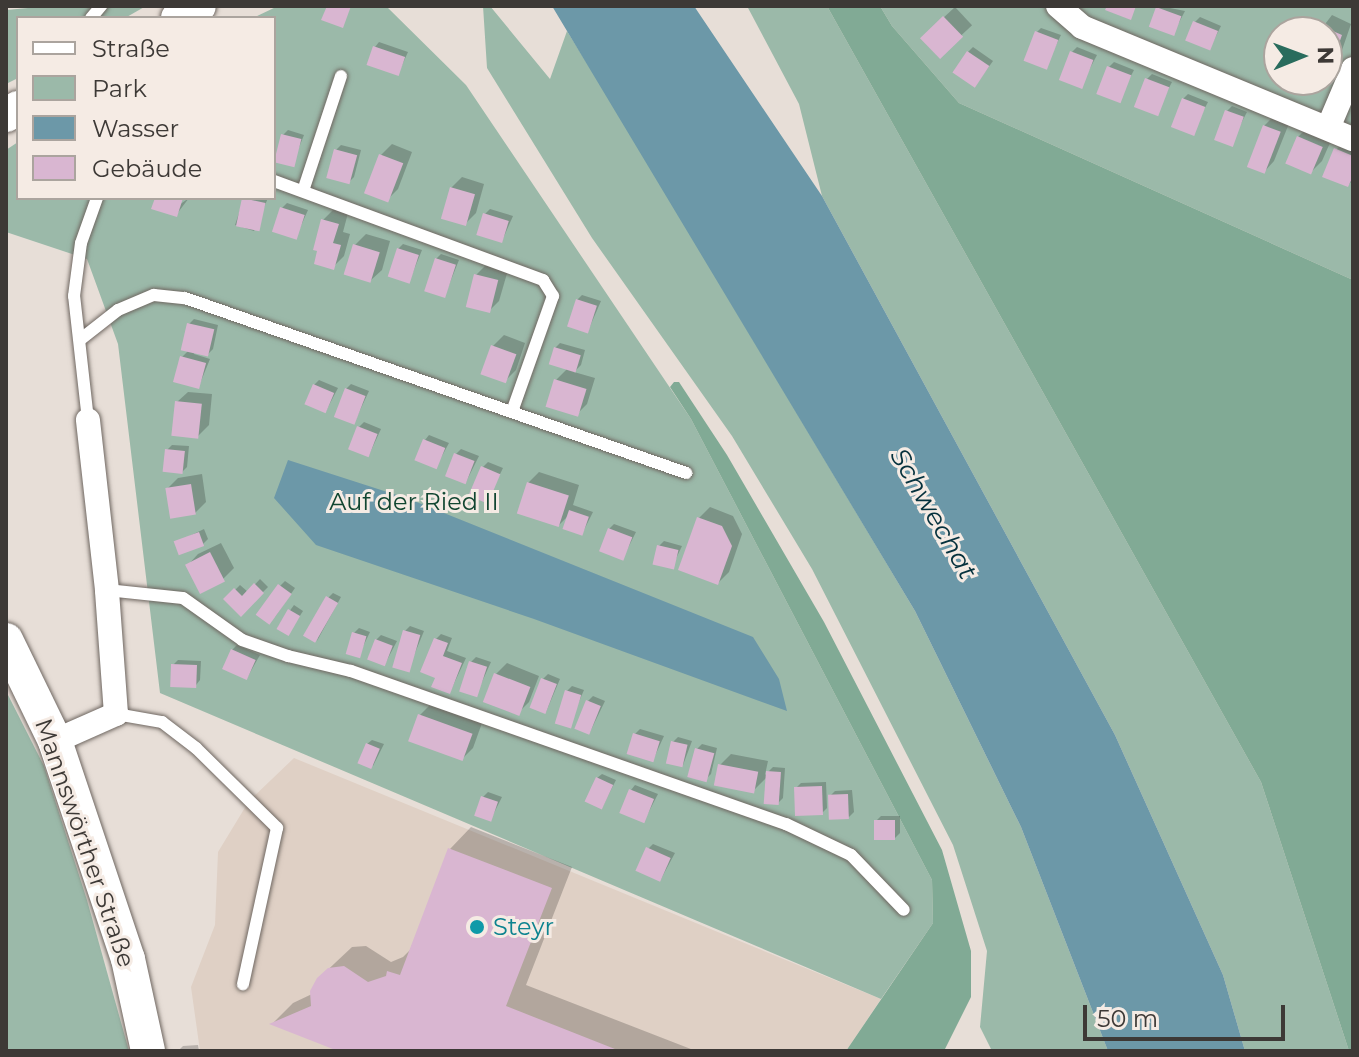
<!DOCTYPE html>
<meta charset="utf-8">
<style>
body{margin:0}
#map{position:relative;width:1359px;height:1057px;overflow:hidden;background:#e7ded7;font-family:Montserrat,sans-serif}
div>[style]{position:absolute}
.built>*{inset:0;background:#dfd0c5}
.green>*{inset:0;background:#9bb9a9}
.forest>*{inset:0;background:#81aa95}
.water>*{inset:0;background:#6c98a8}
.shadow>*{inset:0;background:#0003;transform-origin:0 0}
.building>*{inset:0;background:#d9b6d1;transform-origin:0 0}
.roads{filter:drop-shadow(0 0 2px #6f6761) drop-shadow(0 0 2px #6f6761)}
.lane>*{height:12px;margin:-6px;padding:0 6px;transform-origin:6px;border-radius:6px;background:#fff}
.street>*{height:24px;margin:-12px;padding:0 12px;transform-origin:12px;border-radius:12px;background:#fff}
.secondary>*{height:34px;margin:-17px;padding:0 17px;transform-origin:17px;border-radius:17px;background:#fff}
.dots>*{width:22px;height:22px;translate:-50% -50%;box-sizing:border-box;border:4px solid #f5ebe4;border-radius:50%}
span{translate:-50% -50%;white-space:nowrap;text-align:center;line-height:1.15;-webkit-text-stroke:6px #f5ebe4;paint-order:stroke}
.park-label{font-size:24px;color:#114631}
.street-label{font-size:24px;color:#3d3936}
.culture-label{font-size:24px;color:#0d838f}
.left{translate:0 -50%;text-align:left}
.water-label{font-size:26px;color:#05313d;font-style:italic}
.frame{position:absolute;inset:0;border:8px solid #3d3936;pointer-events:none}
.legend{position:absolute;left:16px;top:16px;width:260px;height:184px;box-sizing:border-box;background:#f5ebe4;border:2px solid #aba49e;margin:0;padding:10px 14px;list-style:none;font-size:24px;color:#3d3936}
.legend li{display:flex;align-items:center;gap:16px;height:40px}
.legend b{width:40px;border:2px solid #aba49e}
.north{position:absolute;left:1263px;top:16px;width:80px;height:80px;box-sizing:border-box;background:#f5ebe4;border:2px solid #aba49e;border-radius:50%;rotate:89deg;font-size:22px;font-weight:700;line-height:32px;text-align:center;color:#3d3936}
.north::after{content:'';display:block;margin:auto;width:28px;height:36px;background:#296c5d;clip-path:polygon(50% 0,100% 100%,50% 72%,0 100%)}
.scale{position:absolute;left:1083px;top:1005px;width:202px;height:36px;box-sizing:border-box;border:4px solid #3d3936;border-top:0;padding-left:10px;font-size:24px;line-height:28px;white-space:nowrap;color:#3d3936;-webkit-text-stroke:6px #f5ebe4;paint-order:stroke}
</style>
<div id="map">
<div class="built">
<i style="clip-path:polygon(294px 758px,881px 999px,846px 1051px,200px 1051px,191px 987px,215px 925px,218px 852px,249px 801px)"></i>
</div>
<div class="green">
<i style="clip-path:polygon(50px 6px,146px 6px,125px 18px,18px 18px,18px 78px,6px 84px,6px 10px)"></i>
<i style="clip-path:polygon(278px 6px,386px 6px,466px 85px,691px 419px,932px 880px,933px 923px,881px 999px,160px 693px,118px 344px,87px 259px,6px 232px,6px 150px,18px 142px,18px 198px,274px 198px,274px 18px,253px 18px)"></i>
<i style="clip-path:polygon(483px 6px,490px 6px,550px 79px,567px 31px,616px 110px,915px 611px,1021px 827px,1108px 1051px,992px 1051px,980px 1027px,987px 951px,953px 845px,812px 569px,732px 436px,592px 238px,487px 68px)"></i>
<i style="clip-path:polygon(747px 6px,827px 6px,1261px 782px,1349px 1051px,1245px 1051px,1223px 975px,1115px 735px,822px 196px,799px 104px)"></i>
<i style="clip-path:polygon(evenodd,880px 6px,1353px 6px,1353px 280px,959px 103px,892px 26px,880px 6px,1279px 32px,1327px 32px,1327px 80px,1279px 80px,1279px 32px)"></i>
<i style="clip-path:polygon(6px 691px,44px 766px,87px 900px,129px 1051px,6px 1051px)"></i>
</div>
<div class="forest">
<i style="clip-path:polygon(827px 6px,880px 6px,892px 26px,959px 103px,1353px 280px,1353px 1051px,1349px 1051px,1261px 782px)"></i>
<i style="clip-path:polygon(674px 382px,679px 382px,727px 455px,824px 622px,942px 850px,971px 951px,971px 997px,944px 1051px,846px 1051px,933px 923px,932px 880px,691px 419px,670px 387px)"></i>
</div>
<div class="water">
<i style="clip-path:polygon(552px 6px,694px 6px,822px 196px,1115px 735px,1223px 975px,1245px 1051px,1108px 1051px,1021px 827px,915px 611px)"></i>
<i style="clip-path:polygon(288px 460px,409px 499px,753px 637px,779px 679px,787px 711px,534px 619px,316px 545px,274px 498px)"></i>
</div>
<div class="shadow">
<i style="clip-path:polygon(1160px 6px,1185px 11px,1173px 34px,1158px 8px)"></i>
<i style="left:955px;top:7px;width:25px;height:46px;rotate:47deg"></i>
<i style="clip-path:polygon(1332px 15px,1351px 24px,1341px 53px,1327px 69px,1327px 32px,1319px 32px)"></i>
<i style="clip-path:polygon(1200px 17px,1221px 26px,1210px 48px,1195px 22px)"></i>
<i style="clip-path:polygon(1041px 28px,1061px 35px,1045px 68px,1036px 33px)"></i>
<i style="clip-path:polygon(379px 42px,408px 52px,398px 74px,375px 47px)"></i>
<i style="clip-path:polygon(973px 47px,993px 61px,975px 86px,968px 52px)"></i>
<i style="clip-path:polygon(1077px 47px,1097px 55px,1080px 87px,1072px 52px)"></i>
<i style="clip-path:polygon(1114px 62px,1134px 70px,1117px 102px,1109px 67px)"></i>
<i style="clip-path:polygon(1152px 74px,1172px 82px,1155px 115px,1147px 79px)"></i>
<i style="clip-path:polygon(1188px 94px,1208px 102px,1191px 134px,1183px 99px)"></i>
<i style="clip-path:polygon(1232px 106px,1247px 112px,1230px 145px,1227px 111px)"></i>
<i style="clip-path:polygon(1275px 115px,1290px 121px,1274px 161px,1264px 172px,1264px 126px)"></i>
<i style="clip-path:polygon(1309px 126px,1333px 136px,1322px 161px,1311px 172px,1298px 137px)"></i>
<i style="clip-path:polygon(288px 130px,304px 135px,292px 165px,283px 135px)"></i>
<i style="clip-path:polygon(1346px 139px,1353px 142px,1353px 180px,1348px 185px,1336px 150px)"></i>
<i style="clip-path:polygon(392px 144px,412px 152px,398px 189px,387px 200px,381px 155px)"></i>
<i style="clip-path:polygon(341px 145px,361px 150px,354px 177px,349px 182px,336px 150px)"></i>
<i style="clip-path:polygon(462px 177px,484px 184px,476px 213px,465px 224px,451px 188px)"></i>
<i style="clip-path:polygon(157px 198px,181px 198px,179px 205px,189px 198px,176px 215px)"></i>
<i style="clip-path:polygon(244px 198px,268px 198px,254px 231px,235px 225px)"></i>
<i style="clip-path:polygon(287px 203px,308px 210px,296px 237px,282px 208px)"></i>
<i style="clip-path:polygon(334px 209px,348px 213px,343px 232px,350px 234px,344px 256px,333px 267px,323px 220px)"></i>
<i style="clip-path:polygon(490px 209px,513px 216px,502px 241px,485px 214px)"></i>
<i style="clip-path:polygon(366px 234px,390px 241px,382px 270px,371px 280px,355px 245px)"></i>
<i style="clip-path:polygon(403px 244px,422px 250px,409px 282px,398px 249px)"></i>
<i style="clip-path:polygon(441px 254px,459px 260px,445px 295px,436px 259px)"></i>
<i style="clip-path:polygon(487px 264px,508px 270px,499px 301px,488px 312px,476px 275px)"></i>
<i style="clip-path:polygon(582px 295px,601px 301px,588px 331px,577px 300px)"></i>
<i style="clip-path:polygon(194px 319px,218px 325px,213px 349px,208px 354px,195px 351px,194px 354px,210px 359px,199px 386px,182px 357px,189px 350px,189px 324px)"></i>
<i style="clip-path:polygon(504px 335px,525px 343px,516px 370px,505px 381px,493px 346px)"></i>
<i style="clip-path:polygon(560px 343px,585px 350px,581px 365px,574px 372px,595px 378px,587px 404px,576px 415px,556px 380px,568px 368px,555px 348px)"></i>
<i style="clip-path:polygon(319px 380px,338px 388px,326px 411px,314px 385px)"></i>
<i style="clip-path:polygon(351px 384px,369px 391px,354px 423px,346px 389px)"></i>
<i style="clip-path:polygon(188px 392px,212px 394px,209px 425px,198px 436px,177px 402px)"></i>
<i style="clip-path:polygon(364px 422px,381px 429px,369px 455px,359px 427px)"></i>
<i style="clip-path:polygon(429px 435px,449px 443px,436px 467px,425px 440px)"></i>
<i style="clip-path:polygon(172px 445px,189px 446px,187px 467px,182px 472px,167px 450px)"></i>
<i style="clip-path:polygon(461px 449px,479px 456px,466px 482px,456px 454px)"></i>
<i style="clip-path:polygon(488px 462px,503px 468px,487px 501px,483px 467px)"></i>
<i style="clip-path:polygon(539px 472px,579px 485px,573px 505px,593px 512px,582px 534px,569px 515px,559px 525px,528px 483px)"></i>
<i style="clip-path:polygon(202px 474px,206px 502px,195px 513px,167px 489px,178px 478px)"></i>
<i style="clip-path:polygon(710px 507px,733px 516px,742px 534px,729px 572px,718px 583px,699px 518px)"></i>
<i style="clip-path:polygon(614px 524px,636px 532px,623px 558px,609px 529px)"></i>
<i style="clip-path:polygon(204px 529px,208px 539px,203px 544px,177px 542px)"></i>
<i style="clip-path:polygon(664px 541px,682px 546px,672px 567px,659px 546px)"></i>
<i style="clip-path:polygon(221px 543px,234px 568px,223px 579px,188px 565px,198px 554px)"></i>
<i style="clip-path:polygon(260px 579px,268px 587px,241px 614px,226px 599px,240px 585px,248px 592px)"></i>
<i style="clip-path:polygon(285px 581px,295px 588px,275px 617px,280px 586px)"></i>
<i style="clip-path:polygon(333px 593px,341px 597px,317px 641px,328px 598px)"></i>
<i style="clip-path:polygon(294px 605px,303px 611px,292px 628px,278px 627px)"></i>
<i style="clip-path:polygon(410px 626px,424px 631px,408px 670px,405px 631px)"></i>
<i style="clip-path:polygon(359px 628px,370px 632px,358px 657px,354px 633px)"></i>
<i style="clip-path:polygon(441px 634px,452px 638px,447px 651px,466px 658px,450px 692px,437px 677px,436px 639px)"></i>
<i style="clip-path:polygon(381px 635px,397px 641px,385px 664px,376px 640px)"></i>
<i style="clip-path:polygon(237px 645px,260px 655px,247px 678px,232px 650px)"></i>
<i style="clip-path:polygon(476px 657px,491px 662px,476px 695px,471px 662px)"></i>
<i style="clip-path:polygon(178px 660px,201px 661px,200px 680px,196px 685px,173px 665px)"></i>
<i style="clip-path:polygon(507px 663px,539px 676px,529px 702px,518px 713px,496px 674px)"></i>
<i style="clip-path:polygon(548px 674px,560px 679px,546px 712px,543px 679px)"></i>
<i style="clip-path:polygon(572px 686px,584px 690px,568px 727px,567px 691px)"></i>
<i style="clip-path:polygon(593px 696px,605px 701px,590px 732px,588px 701px)"></i>
<i style="clip-path:polygon(431px 704px,482px 723px,473px 748px,462px 759px,420px 715px)"></i>
<i style="clip-path:polygon(640px 729px,664px 736px,653px 760px,635px 734px)"></i>
<i style="clip-path:polygon(678px 737px,692px 741px,683px 765px,673px 742px)"></i>
<i style="clip-path:polygon(372px 740px,384px 744px,373px 766px,367px 744px)"></i>
<i style="clip-path:polygon(702px 744px,717px 748px,711px 774px,706px 779px,697px 749px)"></i>
<i style="clip-path:polygon(731px 754px,768px 761px,765px 775px,773px 767px,785px 768px,783px 798px,778px 803px,768px 776px,753px 791px,720px 765px)"></i>
<i style="clip-path:polygon(602px 774px,616px 780px,603px 806px,597px 778px)"></i>
<i style="clip-path:polygon(826px 782px,827px 808px,822px 813px,796px 788px,801px 783px)"></i>
<i style="clip-path:polygon(635px 785px,658px 794px,644px 821px,631px 790px)"></i>
<i style="clip-path:polygon(852px 790px,854px 812px,849px 817px,830px 796px,835px 791px)"></i>
<i style="clip-path:polygon(488px 792px,502px 797px,491px 819px,483px 797px)"></i>
<i style="clip-path:polygon(881px 816px,900px 816px,900px 833px,895px 838px,876px 821px)"></i>
<i style="clip-path:polygon(471px 827px,572px 867px,526px 985px,696px 1051px,343px 1051px,273px 1023px,293px 1003px,312px 994px,318px 979px,352px 947px,366px 946px,391px 962px,403px 957px,410px 950px,450px 849px)"></i>
<i style="clip-path:polygon(653px 844px,675px 853px,661px 879px,648px 849px)"></i>
<i style="clip-path:polygon(198px 1045px,199px 1051px,178px 1051px,183px 1046px)"></i>
</div>
<div class="building">
<i style="clip-path:polygon(327px 6px,351px 6px,343px 28px,321px 20px)"></i>
<i style="clip-path:polygon(1107px 6px,1136px 6px,1131px 20px,1105px 10px)"></i>
<i style="left:1156px;top:7px;width:27px;height:21px;rotate:20deg"></i>
<i style="left:943px;top:16px;width:29px;height:32px;rotate:46deg"></i>
<i style="left:1193px;top:21px;width:27px;height:21px;rotate:22deg"></i>
<i style="clip-path:polygon(1319px 25px,1342px 35px,1331px 66px,1327px 65px,1327px 32px,1317px 32px)"></i>
<i style="left:1035px;top:31px;width:25px;height:32px;rotate:21deg"></i>
<i style="left:373px;top:46px;width:34px;height:20px;rotate:19deg"></i>
<i style="left:967px;top:51px;width:27px;height:26px;rotate:34deg"></i>
<i style="left:1070px;top:51px;width:25px;height:31px;rotate:21deg"></i>
<i style="left:1107px;top:66px;width:26px;height:30px;rotate:21deg"></i>
<i style="left:1145px;top:78px;width:26px;height:31px;rotate:21deg"></i>
<i style="clip-path:polygon(1275px 80px,1318px 80px,1313px 94px)"></i>
<i style="left:1182px;top:98px;width:25px;height:31px;rotate:21deg"></i>
<i style="left:1225px;top:110px;width:20px;height:32px;rotate:20deg"></i>
<i style="left:1263px;top:125px;width:19px;height:45px;rotate:21deg"></i>
<i style="left:281px;top:134px;width:21px;height:29px;rotate:14deg"></i>
<i style="left:1297px;top:136px;width:28px;height:30px;rotate:23deg"></i>
<i style="clip-path:polygon(1334px 148px,1353px 156px,1353px 176px,1348px 187px,1322px 177px)"></i>
<i style="left:334px;top:149px;width:24px;height:30px;rotate:15deg"></i>
<i style="left:379px;top:154px;width:26px;height:42px;rotate:21deg"></i>
<i style="left:450px;top:187px;width:26px;height:33px;rotate:16deg"></i>
<i style="clip-path:polygon(155px 198px,183px 198px,177px 217px,151px 209px)"></i>
<i style="left:242px;top:198px;width:24px;height:29px;rotate:12deg"></i>
<i style="left:280px;top:207px;width:26px;height:26px;rotate:18deg"></i>
<i style="left:483px;top:213px;width:27px;height:23px;rotate:17deg"></i>
<i style="clip-path:polygon(321px 219px,339px 224px,333px 243px,341px 245px,334px 270px,314px 264px,317px 251px,313px 250px)"></i>
<i style="left:353px;top:244px;width:28px;height:32px;rotate:17deg"></i>
<i style="left:397px;top:248px;width:23px;height:30px;rotate:18deg"></i>
<i style="left:435px;top:258px;width:22px;height:35px;rotate:18deg"></i>
<i style="left:474px;top:274px;width:25px;height:34px;rotate:14deg"></i>
<i style="left:576px;top:299px;width:22px;height:29px;rotate:18deg"></i>
<i style="left:187px;top:323px;width:28px;height:28px;rotate:13deg"></i>
<i style="left:491px;top:345px;width:27px;height:31px;rotate:20deg"></i>
<i style="left:554px;top:347px;width:28px;height:18px;rotate:17deg"></i>
<i style="left:180px;top:356px;width:27px;height:27px;rotate:15deg"></i>
<i style="left:554px;top:379px;width:34px;height:29px;rotate:17deg"></i>
<i style="left:313px;top:384px;width:23px;height:22px;rotate:23deg"></i>
<i style="left:345px;top:388px;width:22px;height:31px;rotate:21deg"></i>
<i style="left:175px;top:401px;width:27px;height:35px;rotate:6deg"></i>
<i style="left:357px;top:426px;width:22px;height:25px;rotate:21deg"></i>
<i style="left:423px;top:439px;width:24px;height:23px;rotate:22deg"></i>
<i style="left:165px;top:449px;width:20px;height:23px;rotate:6deg"></i>
<i style="left:454px;top:453px;width:22px;height:25px;rotate:21deg"></i>
<i style="left:481px;top:466px;width:21px;height:32px;rotate:23deg"></i>
<i style="left:527px;top:482px;width:44px;height:33px;rotate:18deg"></i>
<i style="left:191px;top:484px;width:31px;height:26px;rotate:81deg"></i>
<i style="left:569px;top:510px;width:21px;height:20px;rotate:19deg"></i>
<i style="clip-path:polygon(697px 517px,722px 526px,732px 546px,718px 585px,678px 570px)"></i>
<i style="left:608px;top:528px;width:26px;height:25px;rotate:21deg"></i>
<i style="left:199px;top:532px;width:15px;height:27px;rotate:70deg"></i>
<i style="left:657px;top:545px;width:22px;height:20px;rotate:13deg"></i>
<i style="left:210px;top:552px;width:33px;height:28px;rotate:63deg"></i>
<i style="clip-path:polygon(254px 583px,264px 593px,241px 617px,223px 599px,234px 588px,242px 596px)"></i>
<i style="left:278px;top:584px;width:17px;height:38px;rotate:36deg"></i>
<i style="left:326px;top:596px;width:14px;height:46px;rotate:30deg"></i>
<i style="left:288px;top:609px;width:14px;height:23px;rotate:30deg"></i>
<i style="left:403px;top:630px;width:18px;height:39px;rotate:16deg"></i>
<i style="left:352px;top:632px;width:15px;height:23px;rotate:16deg"></i>
<i style="clip-path:polygon(434px 638px,448px 643px,443px 656px,462px 663px,450px 694px,431px 687px,435px 678px,420px 672px)"></i>
<i style="left:375px;top:639px;width:19px;height:22px;rotate:21deg"></i>
<i style="left:231px;top:649px;width:27px;height:22px;rotate:24deg"></i>
<i style="left:469px;top:661px;width:19px;height:32px;rotate:18deg"></i>
<i style="left:171px;top:664px;width:26px;height:23px;rotate:2deg"></i>
<i style="left:494px;top:673px;width:39px;height:31px;rotate:21deg"></i>
<i style="left:541px;top:678px;width:17px;height:32px;rotate:21deg"></i>
<i style="left:565px;top:690px;width:17px;height:35px;rotate:17deg"></i>
<i style="left:586px;top:700px;width:16px;height:31px;rotate:22deg"></i>
<i style="left:418px;top:714px;width:58px;height:29px;rotate:20deg"></i>
<i style="left:633px;top:733px;width:28px;height:22px;rotate:17deg"></i>
<i style="left:671px;top:741px;width:17px;height:23px;rotate:13deg"></i>
<i style="left:366px;top:743px;width:15px;height:22px;rotate:23deg"></i>
<i style="left:695px;top:748px;width:20px;height:30px;rotate:15deg"></i>
<i style="left:718px;top:764px;width:41px;height:22px;rotate:11deg"></i>
<i style="left:766px;top:771px;width:15px;height:33px;rotate:4deg"></i>
<i style="left:596px;top:777px;width:19px;height:27px;rotate:25deg"></i>
<i style="left:822px;top:786px;width:29px;height:28px;rotate:88deg"></i>
<i style="left:629px;top:789px;width:27px;height:26px;rotate:22deg"></i>
<i style="left:848px;top:794px;width:25px;height:20px;rotate:88deg"></i>
<i style="left:481px;top:796px;width:18px;height:21px;rotate:19deg"></i>
<i style="left:874px;top:820px;width:21px;height:20px"></i>
<i style="left:646px;top:847px;width:27px;height:26px;rotate:24deg"></i>
<i style="clip-path:polygon(448px 848px,552px 888px,506px 1006px,620px 1051px,338px 1051px,269px 1024px,311px 1006px,310px 991px,317px 978px,328px 968px,344px 966px,368px 982px,386px 976px,387px 971px,400px 975px)"></i>
</div>
<div class="roads">
<div class="lane">
<i style="left:91px;top:18px;width:16px;rotate:-50deg"></i>
<i style="left:274px;top:181px;width:287px;rotate:20.2deg"></i>
<i style="left:543px;top:280px;width:19px;rotate:58deg"></i>
<i style="left:553px;top:296px;width:123px;rotate:109.5deg"></i>
<i style="left:303px;top:191px;width:121px;rotate:-71.7deg"></i>
<i style="left:81px;top:339px;width:47px;rotate:-38.1deg"></i>
<i style="left:118px;top:310px;width:39px;rotate:-23deg"></i>
<i style="left:154px;top:295px;width:31px;rotate:6deg"></i>
<i style="left:185px;top:298px;width:531px;rotate:19.25deg"></i>
<i style="left:88px;top:420px;width:125px;rotate:-96.4deg"></i>
<i style="left:74px;top:296px;width:53px;rotate:-82.5deg"></i>
<i style="left:81px;top:243px;width:48px;rotate:-70.4deg"></i>
<i style="left:107px;top:590px;width:76px;rotate:6deg"></i>
<i style="left:183px;top:598px;width:72px;rotate:35.4deg"></i>
<i style="left:242px;top:640px;width:49px;rotate:19.2deg"></i>
<i style="left:288px;top:656px;width:65px;rotate:13.4deg"></i>
<i style="left:351px;top:671px;width:461px;rotate:19.4deg"></i>
<i style="left:786px;top:824px;width:72px;rotate:25.5deg"></i>
<i style="left:851px;top:855px;width:76px;rotate:46.1deg"></i>
<i style="left:116px;top:714px;width:47px;rotate:9.9deg"></i>
<i style="left:162px;top:722px;width:43px;rotate:37.4deg"></i>
<i style="left:196px;top:748px;width:114px;rotate:44.6deg"></i>
<i style="left:277px;top:828px;width:160px;rotate:102.3deg"></i>
</div>
<div class="street">
<i style="left:1058px;top:6px;width:32px;rotate:41deg"></i>
<i style="left:1082px;top:27px;width:293px;rotate:22.5deg"></i>
<i style="left:1328px;top:128px;width:64px;rotate:-67deg"></i>
<i style="left:55px;top:741px;width:67px;rotate:-23.9deg"></i>
<i style="left:116px;top:714px;width:124px;rotate:-94.2deg"></i>
<i style="left:107px;top:590px;width:171px;rotate:-96.4deg"></i>
</div>
<div class="secondary">
<i style="left:178px;top:18px;width:24px;rotate:-30deg"></i>
<i style="left:6px;top:115px;width:14px;rotate:-30deg"></i>
<i style="left:6px;top:640px;width:112px;rotate:64.1deg"></i>
<i style="left:55px;top:741px;width:230px;rotate:71.5deg"></i>
<i style="left:128px;top:959px;width:94px;rotate:77.7deg"></i>
</div>
</div>
<div class="dots">
<i style="left:477px;top:927px;background:#0f9aa8"></i>
</div>
<div class="park-label">
<span style="left:414px;top:502px">Auf der Ried II</span>
</div>
<div class="street-label">
<span style="left:85px;top:843px;rotate:71deg">Mannswörther Straße</span>
</div>
<div class="culture-label">
<span class="left" style="left:493px;top:927px">Steyr</span>
</div>
<div class="water-label">
<span style="left:933px;top:514px;rotate:60deg">Schwechat</span>
</div>
<div class="frame"></div>
<ul class="legend">
<li><b style="height:10px;background:#fff"></b>Straße</li>
<li><b style="height:22px;background:#9bb9a9"></b>Park</li>
<li><b style="height:22px;background:#6c98a8"></b>Wasser</li>
<li><b style="height:22px;background:#d9b6d1"></b>Gebäude</li>
</ul>
<div class="north">N</div>
<div class="scale">50 m</div>
</div>
